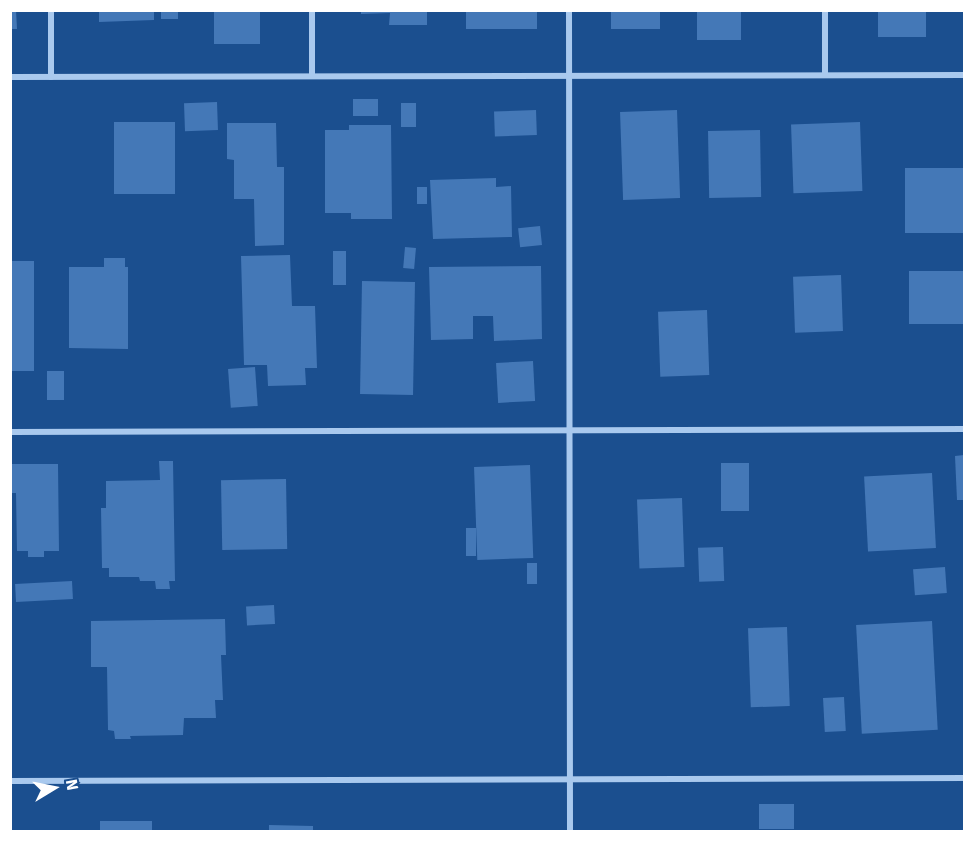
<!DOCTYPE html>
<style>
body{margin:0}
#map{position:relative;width:975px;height:842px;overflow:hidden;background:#1b4f8f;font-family:Signika,sans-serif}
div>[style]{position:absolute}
.building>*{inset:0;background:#4478b7;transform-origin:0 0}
.street>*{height:6px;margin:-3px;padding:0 3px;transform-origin:3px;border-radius:3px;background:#a9c9ee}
span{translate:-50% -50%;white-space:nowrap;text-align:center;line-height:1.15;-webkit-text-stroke:5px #1b4f8f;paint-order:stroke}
.frame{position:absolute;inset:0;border:12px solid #fff;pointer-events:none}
.north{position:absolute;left:24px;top:758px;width:60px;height:60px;-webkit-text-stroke:4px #1b4f8f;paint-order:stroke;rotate:80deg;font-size:16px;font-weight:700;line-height:24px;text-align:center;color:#fff}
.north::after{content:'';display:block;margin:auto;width:21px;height:27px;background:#fff;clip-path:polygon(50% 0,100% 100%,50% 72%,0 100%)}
</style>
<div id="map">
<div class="building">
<i style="clip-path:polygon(10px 10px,16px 10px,17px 29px,10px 29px)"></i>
<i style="clip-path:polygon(99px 10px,154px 10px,154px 20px,99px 22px)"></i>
<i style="left:161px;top:10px;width:17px;height:9px"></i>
<i style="left:214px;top:10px;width:46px;height:34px"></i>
<i style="clip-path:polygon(361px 10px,427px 10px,427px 25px,389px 25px,390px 13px,361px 14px)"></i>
<i style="left:466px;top:10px;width:71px;height:19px"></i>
<i style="left:611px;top:10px;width:49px;height:19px"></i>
<i style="left:697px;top:10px;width:44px;height:30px"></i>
<i style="left:878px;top:10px;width:48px;height:27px"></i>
<i style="left:378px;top:99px;width:17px;height:25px;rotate:90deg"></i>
<i style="left:217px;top:102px;width:28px;height:33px;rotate:88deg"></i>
<i style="left:401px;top:103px;width:15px;height:24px"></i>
<i style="left:536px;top:110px;width:25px;height:42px;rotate:88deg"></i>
<i style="left:677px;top:110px;width:88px;height:57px;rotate:88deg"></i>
<i style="left:114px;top:122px;width:61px;height:72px"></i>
<i style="left:860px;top:122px;width:69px;height:69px;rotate:88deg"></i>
<i style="clip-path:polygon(227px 123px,276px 123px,277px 167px,284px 167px,284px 245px,255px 246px,254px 199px,234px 199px,234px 160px,227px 159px)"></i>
<i style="clip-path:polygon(349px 125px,391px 125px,392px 219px,351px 219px,351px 213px,325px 213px,325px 130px,349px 130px)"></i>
<i style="left:760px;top:130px;width:67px;height:52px;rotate:89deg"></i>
<i style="left:964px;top:168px;width:65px;height:59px;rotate:90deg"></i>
<i style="clip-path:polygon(496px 178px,496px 187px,511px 186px,512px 237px,433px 239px,430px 180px)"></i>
<i style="left:417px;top:187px;width:10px;height:17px"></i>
<i style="left:540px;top:226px;width:19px;height:22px;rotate:84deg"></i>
<i style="left:405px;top:247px;width:11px;height:21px;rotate:5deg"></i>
<i style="left:333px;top:251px;width:13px;height:34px"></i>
<i style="clip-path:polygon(290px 255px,292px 306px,315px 306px,317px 368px,305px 368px,306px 385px,268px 386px,267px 365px,244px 365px,241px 256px)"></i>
<i style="clip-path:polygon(104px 258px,125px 258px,125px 267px,128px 267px,128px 349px,69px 348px,69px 267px,104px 267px)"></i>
<i style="left:10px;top:261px;width:24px;height:110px"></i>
<i style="clip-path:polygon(541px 266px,542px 339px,494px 341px,493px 316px,473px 316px,473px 339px,431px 340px,429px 267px)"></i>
<i style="left:964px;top:271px;width:53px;height:55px;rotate:90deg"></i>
<i style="left:841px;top:275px;width:56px;height:48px;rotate:88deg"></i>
<i style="left:362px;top:281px;width:53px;height:113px;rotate:1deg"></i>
<i style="left:707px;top:310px;width:65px;height:49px;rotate:88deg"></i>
<i style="left:533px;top:361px;width:40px;height:37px;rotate:87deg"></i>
<i style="left:255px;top:367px;width:39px;height:27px;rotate:86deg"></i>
<i style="left:47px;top:371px;width:17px;height:29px"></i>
<i style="clip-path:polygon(964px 455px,964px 500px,957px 500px,955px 456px)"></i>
<i style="clip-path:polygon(159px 461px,173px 461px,175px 581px,169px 581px,170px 589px,156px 589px,155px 581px,140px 581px,139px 577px,109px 577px,109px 568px,102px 568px,101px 508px,106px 508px,106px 481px,160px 480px)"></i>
<i style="left:721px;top:463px;width:28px;height:48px"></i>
<i style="clip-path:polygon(10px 464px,58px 464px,59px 551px,44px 551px,44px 557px,28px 557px,28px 551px,17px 551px,16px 493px,10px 493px)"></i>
<i style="left:530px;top:465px;width:93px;height:56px;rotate:88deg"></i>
<i style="left:932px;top:473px;width:75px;height:68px;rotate:87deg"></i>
<i style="left:286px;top:479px;width:70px;height:65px;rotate:89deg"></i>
<i style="left:682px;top:498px;width:69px;height:45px;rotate:88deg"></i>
<i style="left:466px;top:528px;width:10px;height:28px"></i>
<i style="left:723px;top:547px;width:34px;height:25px;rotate:88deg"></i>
<i style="left:527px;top:563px;width:10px;height:21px"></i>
<i style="left:945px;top:567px;width:26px;height:32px;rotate:86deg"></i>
<i style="left:72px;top:581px;width:18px;height:57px;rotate:87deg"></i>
<i style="left:274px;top:605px;width:19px;height:28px;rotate:87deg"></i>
<i style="clip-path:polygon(225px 619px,226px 655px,221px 655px,223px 700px,215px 700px,216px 718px,184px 718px,183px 735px,130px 736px,131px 739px,115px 739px,114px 731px,108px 730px,107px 667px,91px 667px,91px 621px)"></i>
<i style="left:932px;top:621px;width:109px;height:76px;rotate:87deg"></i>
<i style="left:787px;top:627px;width:79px;height:39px;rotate:88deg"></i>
<i style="left:844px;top:697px;width:34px;height:21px;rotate:87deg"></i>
<i style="left:794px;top:804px;width:25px;height:35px;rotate:90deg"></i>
<i style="left:152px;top:821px;width:11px;height:52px;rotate:90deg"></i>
<i style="clip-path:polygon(269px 825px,313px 826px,313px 832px,269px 832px)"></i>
</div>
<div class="street">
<i style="left:312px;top:10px;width:66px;rotate:90deg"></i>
<i style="left:569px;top:10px;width:822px;rotate:89.93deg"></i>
<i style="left:825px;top:10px;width:65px;rotate:90deg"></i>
<i style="left:10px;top:77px;width:954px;rotate:-0.12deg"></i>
<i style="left:51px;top:77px;width:67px;rotate:-90deg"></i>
<i style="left:10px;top:432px;width:954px;rotate:-0.18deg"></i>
<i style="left:10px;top:781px;width:954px;rotate:-0.18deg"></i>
</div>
<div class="frame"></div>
<div class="north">N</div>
</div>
